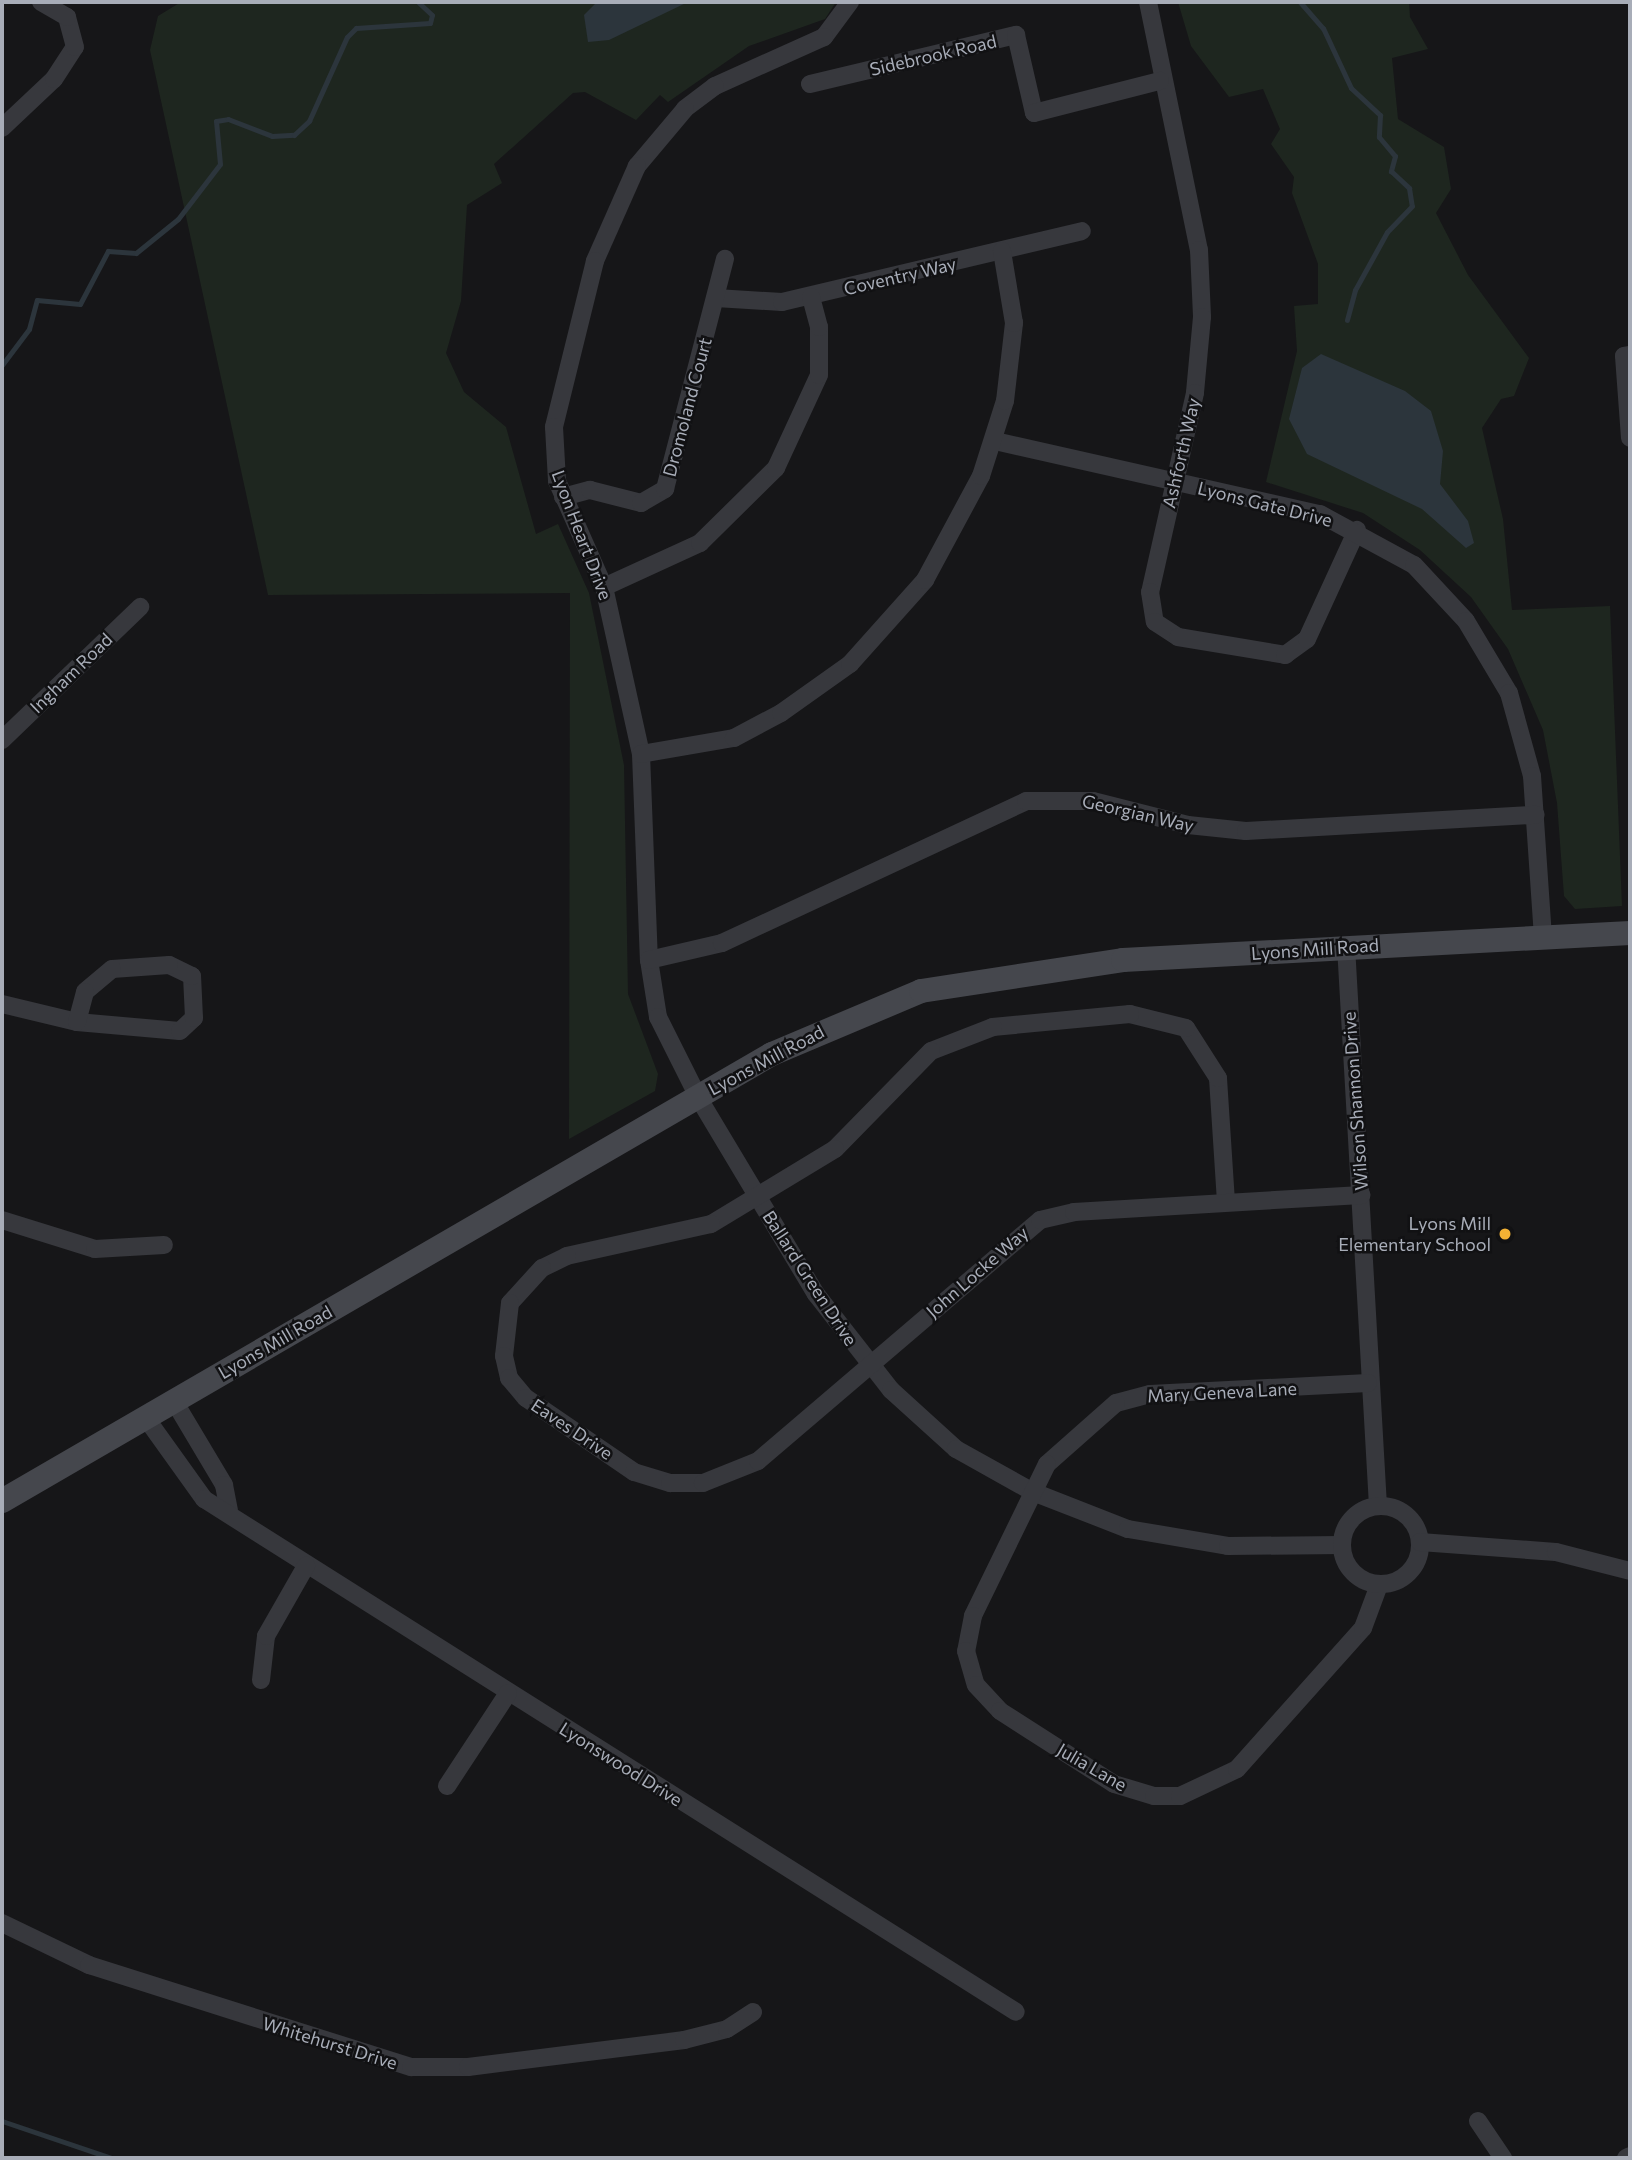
<!DOCTYPE html>
<style>
body{margin:0}
#map{position:relative;width:1632px;height:2160px;overflow:hidden;background:#161618;font-family:Commissioner,sans-serif}
div>[style]{position:absolute}
.green>*{inset:0;background:#1e261f}
.water>*{inset:0;background:#2c353c}
.stream>*{height:5px;margin:-2.5px;padding:0 2.5px;transform-origin:2.5px;border-radius:2.5px;background:#2c353c}
.street>*{height:18px;margin:-9px;padding:0 9px;transform-origin:9px;border-radius:9px;background:#37383d}
.street>.ring{margin:-9px;padding:0;box-sizing:content-box;background:none;border:18px solid #37383d;border-radius:50%}
.secondary>*{height:24px;margin:-12px;padding:0 12px;transform-origin:12px;border-radius:12px;background:#45474d}
.dots>*{width:19px;height:19px;translate:-50% -50%;box-sizing:border-box;border:4px solid #111113;border-radius:50%}
span{translate:-50% -50%;white-space:nowrap;text-align:center;line-height:1.15;-webkit-text-stroke:5px #111113;paint-order:stroke}
.street-label{font-size:18px;color:#a8adb8}
.poi-label{font-size:18px;color:#a8adb8}
.right{translate:-100% -50%;text-align:right}
.frame{position:absolute;inset:0;border:4px solid #a8adb8;pointer-events:none}
</style>
<div id="map">
<div class="green">
<i style="clip-path:polygon(181px 2px,836px 2px,825px 19px,749px 46px,668px 102px,660px 95px,636px 120px,585px 92px,573px 93px,494px 164px,502px 183px,467px 205px,461px 301px,446px 353px,464px 392px,506px 427px,536px 534px,558px 524px,589px 593px,624px 765px,628px 994px,658px 1074px,655px 1091px,569px 1139px,570px 593px,268px 595px,150px 50px,158px 16px)"></i>
<i style="clip-path:polygon(1178px 2px,1409px 2px,1410px 17px,1428px 49px,1392px 58px,1398px 119px,1444px 147px,1451px 189px,1436px 213px,1468px 275px,1529px 358px,1514px 396px,1501px 399px,1482px 428px,1503px 519px,1512px 610px,1610px 606px,1622px 906px,1575px 909px,1564px 896px,1557px 803px,1543px 730px,1508px 649px,1471px 597px,1420px 550px,1363px 513px,1266px 482px,1297px 351px,1294px 306px,1318px 304px,1318px 264px,1292px 193px,1294px 177px,1271px 144px,1280px 129px,1263px 89px,1229px 97px,1191px 46px)"></i>
</div>
<div class="water">
<i style="clip-path:polygon(597px 2px,688px 2px,609px 40px,588px 42px,584px 15px)"></i>
<i style="clip-path:polygon(1321px 354px,1405px 391px,1431px 411px,1443px 451px,1440px 484px,1468px 521px,1474px 543px,1466px 548px,1422px 509px,1307px 454px,1289px 419px,1302px 368px)"></i>
</div>
<div class="stream">
<i style="left:1300px;top:2px;width:35px;rotate:49deg"></i>
<i style="left:1323px;top:28px;width:66px;rotate:65deg"></i>
<i style="left:1351px;top:88px;width:40px;rotate:43deg"></i>
<i style="left:1380px;top:115px;width:22px;rotate:93deg"></i>
<i style="left:1379px;top:137px;width:25px;rotate:50deg"></i>
<i style="left:1395px;top:156px;width:16px;rotate:105deg"></i>
<i style="left:1391px;top:171px;width:25px;rotate:43deg"></i>
<i style="left:1409px;top:188px;width:18px;rotate:81deg"></i>
<i style="left:1412px;top:206px;width:36px;rotate:134deg"></i>
<i style="left:1387px;top:232px;width:66px;rotate:118.9deg"></i>
<i style="left:1355px;top:290px;width:31px;rotate:105deg"></i>
<i style="left:2px;top:365px;width:45px;rotate:-53.1deg"></i>
<i style="left:29px;top:329px;width:30px;rotate:-75deg"></i>
<i style="left:37px;top:300px;width:43px;rotate:5.3deg"></i>
<i style="left:80px;top:304px;width:60px;rotate:-62.2deg"></i>
<i style="left:108px;top:251px;width:28px;rotate:4deg"></i>
<i style="left:136px;top:253px;width:54px;rotate:-39deg"></i>
<i style="left:178px;top:219px;width:69px;rotate:-52.6deg"></i>
<i style="left:220px;top:164px;width:43px;rotate:-95.3deg"></i>
<i style="left:216px;top:121px;width:12px;rotate:-9deg"></i>
<i style="left:228px;top:119px;width:47px;rotate:21.1deg"></i>
<i style="left:272px;top:136px;width:22px;rotate:-3deg"></i>
<i style="left:294px;top:135px;width:21px;rotate:-43deg"></i>
<i style="left:309px;top:121px;width:92px;rotate:-65.7deg"></i>
<i style="left:347px;top:37px;width:13px;rotate:-45deg"></i>
<i style="left:356px;top:28px;width:74px;rotate:-3.9deg"></i>
<i style="left:430px;top:23px;width:8px;rotate:-76deg"></i>
<i style="left:432px;top:15px;width:19px;rotate:-137deg"></i>
<i style="left:2px;top:2121px;width:115px;rotate:18.7deg"></i>
</div>
<div class="street">
<i style="left:850px;top:2px;width:44px;rotate:126.6deg"></i>
<i style="left:824px;top:37px;width:120px;rotate:155.8deg"></i>
<i style="left:715px;top:86px;width:38px;rotate:143deg"></i>
<i style="left:685px;top:109px;width:75px;rotate:130.1deg"></i>
<i style="left:637px;top:166px;width:104px;rotate:113.9deg"></i>
<i style="left:595px;top:261px;width:171px;rotate:103.9deg"></i>
<i style="left:554px;top:427px;width:54px;rotate:86.8deg"></i>
<i style="left:557px;top:481px;width:116px;rotate:66.1deg"></i>
<i style="left:604px;top:587px;width:171px;rotate:77.5deg"></i>
<i style="left:641px;top:754px;width:206px;rotate:87.8deg"></i>
<i style="left:649px;top:960px;width:58px;rotate:81deg"></i>
<i style="left:658px;top:1017px;width:89px;rotate:63.4deg"></i>
<i style="left:698px;top:1097px;width:230px;rotate:59.1deg"></i>
<i style="left:816px;top:1294px;width:122px;rotate:52deg"></i>
<i style="left:891px;top:1390px;width:88px;rotate:42.2deg"></i>
<i style="left:956px;top:1449px;width:88px;rotate:29.2deg"></i>
<i style="left:1033px;top:1492px;width:102px;rotate:21.3deg"></i>
<i style="left:1128px;top:1529px;width:101px;rotate:9.6deg"></i>
<i style="left:1228px;top:1546px;width:114px;rotate:-0.5deg"></i>
<i style="left:1148px;top:2px;width:253px;rotate:78.4deg"></i>
<i style="left:1199px;top:250px;width:67px;rotate:87.4deg"></i>
<i style="left:1202px;top:317px;width:76px;rotate:95.3deg"></i>
<i style="left:1195px;top:393px;width:204px;rotate:102.7deg"></i>
<i style="left:1150px;top:592px;width:30px;rotate:81deg"></i>
<i style="left:1155px;top:622px;width:27px;rotate:33deg"></i>
<i style="left:1178px;top:637px;width:109px;rotate:9.5deg"></i>
<i style="left:1285px;top:655px;width:27px;rotate:-36deg"></i>
<i style="left:1307px;top:639px;width:120px;rotate:-65.4deg"></i>
<i style="left:810px;top:84px;width:212px;rotate:-13.4deg"></i>
<i style="left:1016px;top:35px;width:80px;rotate:77deg"></i>
<i style="left:1034px;top:113px;width:130px;rotate:-14.3deg"></i>
<i style="left:2px;top:128px;width:71px;rotate:-43.3deg"></i>
<i style="left:54px;top:79px;width:38px;rotate:-57deg"></i>
<i style="left:75px;top:47px;width:31px;rotate:-105deg"></i>
<i style="left:67px;top:17px;width:30px;rotate:-150deg"></i>
<i style="left:716px;top:298px;width:66px;rotate:3.5deg"></i>
<i style="left:782px;top:302px;width:308px;rotate:-13.3deg"></i>
<i style="left:1630px;top:355px;width:6px;rotate:171deg"></i>
<i style="left:1624px;top:356px;width:82px;rotate:85.8deg"></i>
<i style="left:995px;top:441px;width:333px;rotate:12.7deg"></i>
<i style="left:1320px;top:514px;width:107px;rotate:28.5deg"></i>
<i style="left:1414px;top:565px;width:76px;rotate:47.1deg"></i>
<i style="left:1466px;top:621px;width:84px;rotate:59.2deg"></i>
<i style="left:1509px;top:693px;width:86px;rotate:74.5deg"></i>
<i style="left:1532px;top:776px;width:161px;rotate:86.1deg"></i>
<i style="left:563px;top:497px;width:28px;rotate:-15deg"></i>
<i style="left:590px;top:490px;width:53px;rotate:14.3deg"></i>
<i style="left:641px;top:503px;width:28px;rotate:-30deg"></i>
<i style="left:665px;top:489px;width:238px;rotate:-75.4deg"></i>
<i style="left:604px;top:587px;width:106px;rotate:-24.6deg"></i>
<i style="left:700px;top:543px;width:107px;rotate:-44.6deg"></i>
<i style="left:776px;top:468px;width:102px;rotate:-65.2deg"></i>
<i style="left:819px;top:375px;width:48px;rotate:-90deg"></i>
<i style="left:819px;top:327px;width:31px;rotate:-105deg"></i>
<i style="left:2px;top:740px;width:192px;rotate:-43.9deg"></i>
<i style="left:641px;top:754px;width:94px;rotate:-9.8deg"></i>
<i style="left:734px;top:738px;width:53px;rotate:-28deg"></i>
<i style="left:781px;top:713px;width:85px;rotate:-35.4deg"></i>
<i style="left:850px;top:664px;width:113px;rotate:-48.2deg"></i>
<i style="left:925px;top:580px;width:118px;rotate:-61.7deg"></i>
<i style="left:981px;top:476px;width:79px;rotate:-72.3deg"></i>
<i style="left:1005px;top:401px;width:79px;rotate:-83.4deg"></i>
<i style="left:1014px;top:323px;width:73px;rotate:-99.5deg"></i>
<i style="left:1346px;top:946px;width:561px;rotate:86.73deg"></i>
<i style="left:649px;top:960px;width:75px;rotate:-13.1deg"></i>
<i style="left:722px;top:943px;width:336px;rotate:-25deg"></i>
<i style="left:1026px;top:801px;width:67px"></i>
<i style="left:1093px;top:801px;width:98px;rotate:14.2deg"></i>
<i style="left:1188px;top:825px;width:58px;rotate:5.9deg"></i>
<i style="left:1246px;top:831px;width:290px;rotate:-3.2deg"></i>
<i style="left:2px;top:1004px;width:77px;rotate:13.5deg"></i>
<i style="left:77px;top:1022px;width:103px;rotate:5deg"></i>
<i style="left:180px;top:1031px;width:19px;rotate:-43deg"></i>
<i style="left:194px;top:1018px;width:42px;rotate:-92.7deg"></i>
<i style="left:192px;top:976px;width:25px;rotate:-154deg"></i>
<i style="left:169px;top:965px;width:57px;rotate:176deg"></i>
<i style="left:112px;top:969px;width:35px;rotate:140deg"></i>
<i style="left:85px;top:992px;width:31px;rotate:105deg"></i>
<i style="left:1226px;top:1202px;width:124px;rotate:-93.7deg"></i>
<i style="left:1218px;top:1078px;width:59px;rotate:-122.6deg"></i>
<i style="left:1186px;top:1028px;width:58px;rotate:-166deg"></i>
<i style="left:1130px;top:1014px;width:138px;rotate:174.6deg"></i>
<i style="left:993px;top:1027px;width:66px;rotate:158.8deg"></i>
<i style="left:931px;top:1051px;width:137px;rotate:134.4deg"></i>
<i style="left:835px;top:1149px;width:145px;rotate:148.8deg"></i>
<i style="left:711px;top:1224px;width:148px;rotate:167.5deg"></i>
<i style="left:567px;top:1256px;width:28px;rotate:154deg"></i>
<i style="left:542px;top:1268px;width:47px;rotate:132.4deg"></i>
<i style="left:510px;top:1303px;width:53px;rotate:96.5deg"></i>
<i style="left:504px;top:1356px;width:23px;rotate:77deg"></i>
<i style="left:509px;top:1378px;width:26px;rotate:50deg"></i>
<i style="left:526px;top:1398px;width:131px;rotate:34.4deg"></i>
<i style="left:634px;top:1472px;width:38px;rotate:17deg"></i>
<i style="left:670px;top:1483px;width:33px"></i>
<i style="left:703px;top:1483px;width:59px;rotate:-21.8deg"></i>
<i style="left:758px;top:1461px;width:371px;rotate:-40.5deg"></i>
<i style="left:1040px;top:1220px;width:35px;rotate:-13deg"></i>
<i style="left:1074px;top:1212px;width:288px;rotate:-3.4deg"></i>
<i style="left:2px;top:1220px;width:97px;rotate:17.3deg"></i>
<i style="left:95px;top:1249px;width:69px;rotate:-3.3deg"></i>
<i style="left:1368px;top:1383px;width:218px;rotate:177.1deg"></i>
<i style="left:1150px;top:1394px;width:35px;rotate:165deg"></i>
<i style="left:1116px;top:1403px;width:92px;rotate:138.5deg"></i>
<i style="left:1047px;top:1464px;width:169px;rotate:116deg"></i>
<i style="left:973px;top:1616px;width:36px;rotate:101deg"></i>
<i style="left:966px;top:1651px;width:35px;rotate:74deg"></i>
<i style="left:976px;top:1685px;width:35px;rotate:47deg"></i>
<i style="left:1000px;top:1711px;width:135px;rotate:32.6deg"></i>
<i style="left:1114px;top:1784px;width:42px;rotate:16.7deg"></i>
<i style="left:1154px;top:1796px;width:26px"></i>
<i style="left:1180px;top:1796px;width:63px;rotate:-25.3deg"></i>
<i style="left:1237px;top:1769px;width:189px;rotate:-48.2deg"></i>
<i style="left:1363px;top:1628px;width:46px;rotate:-69.6deg"></i>
<i style="left:174px;top:1401px;width:98px;rotate:59.2deg"></i>
<i style="left:224px;top:1485px;width:26px;rotate:79deg"></i>
<i style="left:146px;top:1418px;width:100px;rotate:54.4deg"></i>
<i style="left:204px;top:1499px;width:960px;rotate:32.28deg"></i>
<i class="ring" style="left:1342px;top:1506px;width:60px;height:60px"></i>
<i style="left:1420px;top:1542px;width:136px;rotate:4.2deg"></i>
<i style="left:1556px;top:1552px;width:76px;rotate:14.4deg"></i>
<i style="left:261px;top:1680px;width:44px;rotate:-83.5deg"></i>
<i style="left:266px;top:1636px;width:81px;rotate:-60.3deg"></i>
<i style="left:447px;top:1786px;width:111px;rotate:-56.7deg"></i>
<i style="left:2px;top:1923px;width:97px;rotate:25.8deg"></i>
<i style="left:89px;top:1965px;width:338px;rotate:17.6deg"></i>
<i style="left:411px;top:2067px;width:57px"></i>
<i style="left:468px;top:2067px;width:218px;rotate:-7.1deg"></i>
<i style="left:684px;top:2040px;width:44px;rotate:-14.3deg"></i>
<i style="left:727px;top:2029px;width:31px;rotate:-33deg"></i>
<i style="left:1478px;top:2121px;width:45px;rotate:56deg"></i>
<i style="left:1626px;top:2158px;width:4px;rotate:-27deg"></i>
</div>
<div class="secondary">
<i style="left:2px;top:1501px;width:890px;rotate:-30.14deg"></i>
<i style="left:772px;top:1054px;width:162px;rotate:-22.9deg"></i>
<i style="left:921px;top:991px;width:204px;rotate:-8.7deg"></i>
<i style="left:1123px;top:960px;width:508px;rotate:-3.05deg"></i>
</div>
<div class="dots">
<i style="left:1505px;top:1234px;background:#f2b134"></i>
</div>
<div class="street-label">
<span style="left:933px;top:55px;rotate:-13deg">Sidebrook Road</span>
<span style="left:900px;top:276px;rotate:-13deg">Coventry Way</span>
<span style="left:687px;top:407px;rotate:-75deg">Dromoland Court</span>
<span style="left:1181px;top:453px;rotate:-77deg">Ashforth Way</span>
<span style="left:1265px;top:504px;rotate:14deg">Lyons Gate Drive</span>
<span style="left:582px;top:535px;rotate:69deg">Lyon Heart Drive</span>
<span style="left:71px;top:673px;rotate:-44deg">Ingham Road</span>
<span style="left:1138px;top:813px;rotate:13deg">Georgian Way</span>
<span style="left:1315px;top:949px;rotate:-4deg">Lyons Mill Road</span>
<span style="left:766px;top:1060px;rotate:-28deg">Lyons Mill Road</span>
<span style="left:1355px;top:1101px;rotate:-94deg">Wilson Shannon Drive</span>
<span style="left:977px;top:1272px;rotate:-41deg">John Locke Way</span>
<span style="left:810px;top:1278px;rotate:57deg">Ballard Green Drive</span>
<span style="left:275px;top:1342px;rotate:-30deg">Lyons Mill Road</span>
<span style="left:1222px;top:1392px;rotate:-3deg">Mary Geneva Lane</span>
<span style="left:572px;top:1429px;rotate:34deg">Eaves Drive</span>
<span style="left:621px;top:1764px;rotate:32deg">Lyonswood Drive</span>
<span style="left:1092px;top:1767px;rotate:30deg">Julia Lane</span>
<span style="left:330px;top:2043px;rotate:17deg">Whitehurst Drive</span>
</div>
<div class="poi-label">
<span class="right" style="left:1491px;top:1234px">Lyons Mill<br>Elementary School</span>
</div>
<div class="frame"></div>
</div>
